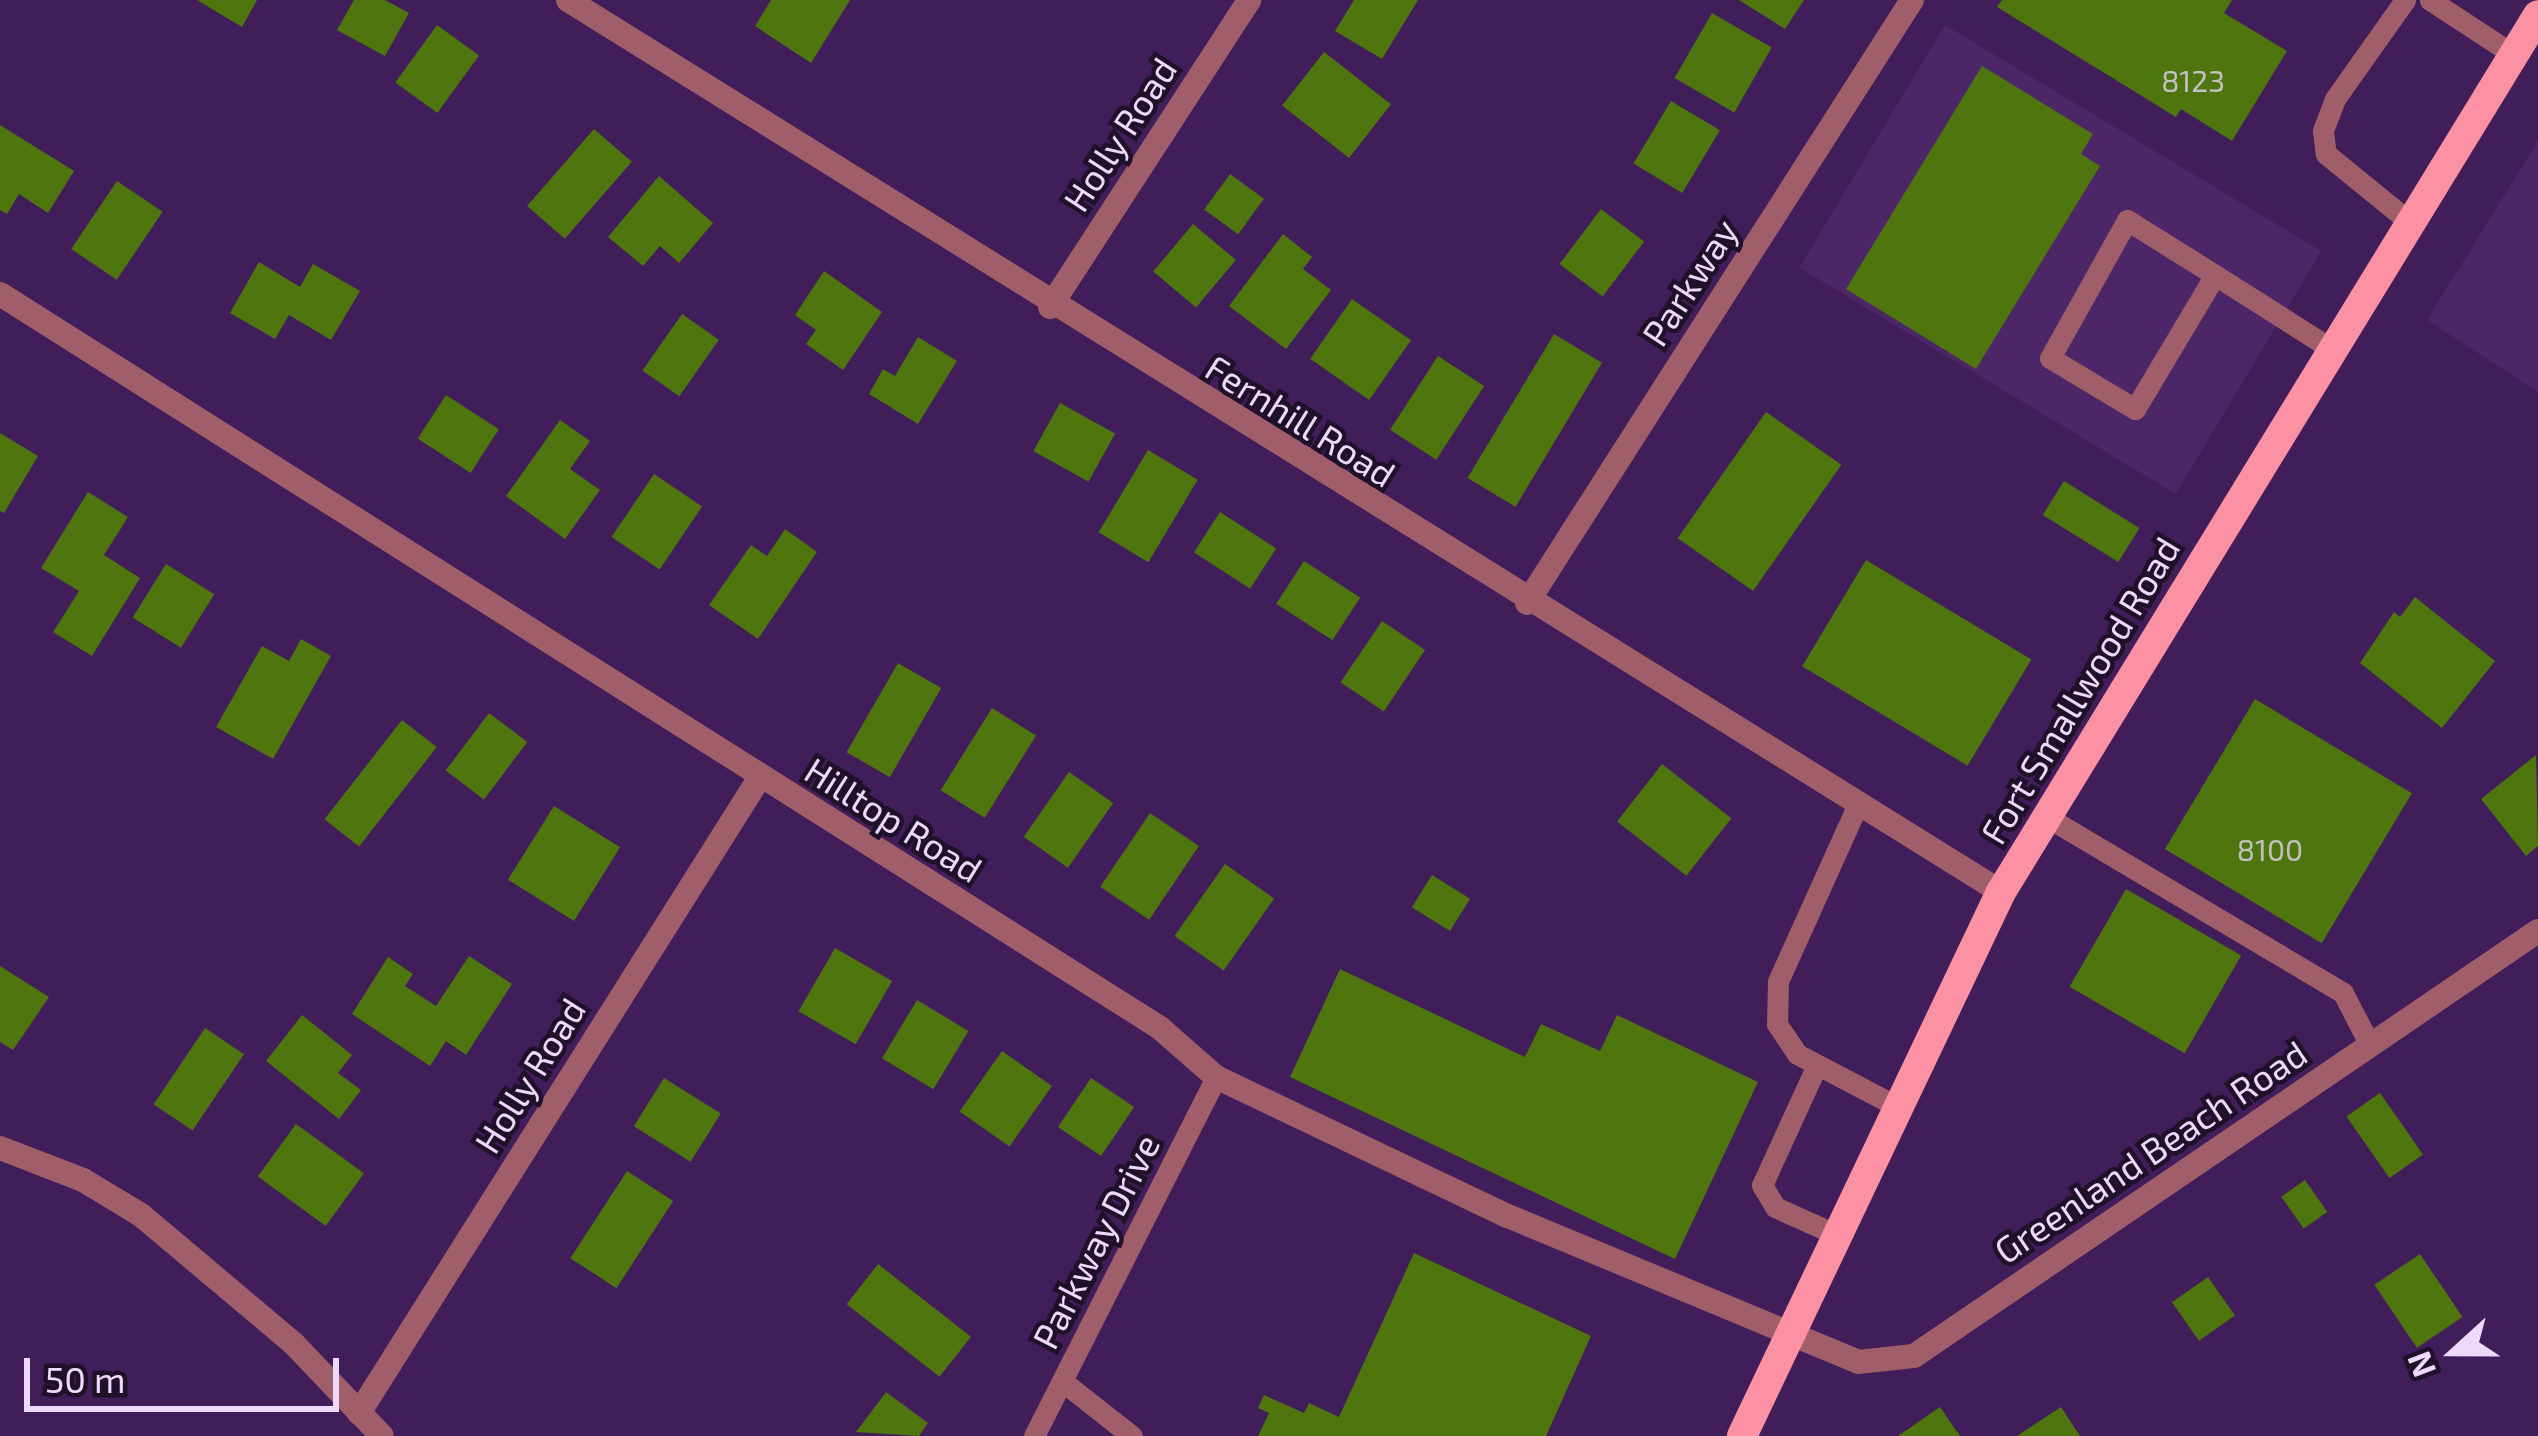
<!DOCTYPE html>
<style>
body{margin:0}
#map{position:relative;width:2538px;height:1436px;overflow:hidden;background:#411d59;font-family:"Exo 2",sans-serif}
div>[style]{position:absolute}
.built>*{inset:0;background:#4d2667;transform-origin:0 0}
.building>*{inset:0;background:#4e750e;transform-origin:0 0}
.lane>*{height:21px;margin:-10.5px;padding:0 10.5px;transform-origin:10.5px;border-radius:10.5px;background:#9f5e69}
.street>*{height:24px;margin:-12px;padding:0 12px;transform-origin:12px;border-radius:12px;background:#9f5e69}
.primary>*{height:30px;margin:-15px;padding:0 15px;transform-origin:15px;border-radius:15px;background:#fc91a4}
span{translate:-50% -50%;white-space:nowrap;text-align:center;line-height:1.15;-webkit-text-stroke:9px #20112b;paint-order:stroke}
.number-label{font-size:30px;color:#c4c0c1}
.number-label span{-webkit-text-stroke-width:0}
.street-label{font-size:36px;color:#ecd9fd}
.north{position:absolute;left:2394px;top:1292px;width:120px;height:120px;-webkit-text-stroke:9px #20112b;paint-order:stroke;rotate:249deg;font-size:33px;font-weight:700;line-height:48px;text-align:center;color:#ecd9fd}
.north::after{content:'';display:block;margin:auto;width:42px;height:54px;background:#ecd9fd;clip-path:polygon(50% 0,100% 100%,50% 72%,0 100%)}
.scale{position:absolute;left:24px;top:1358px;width:315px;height:54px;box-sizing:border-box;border:6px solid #ecd9fd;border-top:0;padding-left:15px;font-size:36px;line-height:42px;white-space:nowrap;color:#ecd9fd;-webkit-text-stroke:9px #20112b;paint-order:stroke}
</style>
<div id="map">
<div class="built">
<i style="left:1945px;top:25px;width:439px;height:283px;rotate:31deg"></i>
<i style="clip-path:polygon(2538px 141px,2538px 392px,2427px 320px)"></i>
</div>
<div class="building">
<i style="clip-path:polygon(197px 0,257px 0,242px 27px)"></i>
<i style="clip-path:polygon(354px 0,385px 0,409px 13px,385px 56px,337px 30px)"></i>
<i style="clip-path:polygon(771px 0,850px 0,811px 63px,755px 26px)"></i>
<i style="clip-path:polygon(1354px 0,1418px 0,1382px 59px,1335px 31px)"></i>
<i style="clip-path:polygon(1739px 0,1804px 0,1785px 29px)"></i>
<i style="clip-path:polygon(2002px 0,2232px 0,2224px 13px,2287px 51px,2232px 141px,2181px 109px,2176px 117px,1997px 7px)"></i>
<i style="left:1712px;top:13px;width:69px;height:75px;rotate:30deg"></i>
<i style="left:437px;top:25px;width:52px;height:71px;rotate:36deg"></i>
<i style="left:1324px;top:52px;width:85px;height:68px;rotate:38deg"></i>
<i style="clip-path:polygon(1982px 66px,2093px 134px,2081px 154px,2100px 166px,1976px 369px,1846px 289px)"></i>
<i style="left:1671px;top:101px;width:57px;height:73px;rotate:31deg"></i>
<i style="clip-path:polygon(0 125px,74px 171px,48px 213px,19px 194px,7px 214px,0 210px)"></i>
<i style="left:594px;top:129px;width:50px;height:102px;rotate:41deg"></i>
<i style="left:1230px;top:174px;width:42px;height:44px;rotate:36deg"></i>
<i style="clip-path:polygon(659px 176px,713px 223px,679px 263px,660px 246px,643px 266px,608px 237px)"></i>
<i style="left:117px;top:181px;width:55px;height:82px;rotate:34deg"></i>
<i style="left:1601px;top:209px;width:54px;height:69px;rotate:37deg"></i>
<i style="left:1193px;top:224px;width:56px;height:62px;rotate:40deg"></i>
<i style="clip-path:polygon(1283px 234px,1312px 257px,1303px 269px,1331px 290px,1286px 349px,1229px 306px)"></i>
<i style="clip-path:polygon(259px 262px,300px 287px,313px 264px,360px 291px,331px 340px,289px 315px,275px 339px,230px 313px)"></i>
<i style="clip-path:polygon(824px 271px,882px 312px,843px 370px,806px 344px,816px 330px,795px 315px)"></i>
<i style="left:1352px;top:299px;width:72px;height:73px;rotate:35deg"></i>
<i style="left:682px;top:314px;width:45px;height:69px;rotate:35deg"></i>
<i style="left:1554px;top:334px;width:56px;height:168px;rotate:31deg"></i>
<i style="clip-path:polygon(918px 337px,957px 361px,918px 424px,869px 394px,883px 369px,895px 376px)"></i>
<i style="left:1438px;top:356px;width:55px;height:88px;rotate:33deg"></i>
<i style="left:446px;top:395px;width:63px;height:52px;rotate:33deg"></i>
<i style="left:1060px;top:403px;width:63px;height:55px;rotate:29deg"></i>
<i style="left:1766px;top:412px;width:92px;height:154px;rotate:35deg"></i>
<i style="clip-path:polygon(560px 420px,590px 441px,570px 469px,600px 490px,565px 539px,506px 496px)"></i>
<i style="clip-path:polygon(0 433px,38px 456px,4px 513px,0 511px)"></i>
<i style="left:1148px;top:450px;width:58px;height:96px;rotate:31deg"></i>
<i style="left:654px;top:474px;width:58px;height:76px;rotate:34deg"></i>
<i style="left:2064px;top:481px;width:89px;height:40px;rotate:32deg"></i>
<i style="clip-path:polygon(88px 492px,128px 517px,104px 555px,140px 578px,92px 656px,53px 632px,79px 591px,41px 568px)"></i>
<i style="left:1220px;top:512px;width:67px;height:48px;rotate:33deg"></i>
<i style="clip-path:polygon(785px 529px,817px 552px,758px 639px,709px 605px,751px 545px,767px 556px)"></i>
<i style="left:1866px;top:560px;width:193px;height:124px;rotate:31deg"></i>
<i style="left:1304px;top:561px;width:67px;height:51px;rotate:33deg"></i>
<i style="left:166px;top:564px;width:57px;height:63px;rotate:32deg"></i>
<i style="clip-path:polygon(2415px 597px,2495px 661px,2442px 728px,2360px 663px,2394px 612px,2400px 617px)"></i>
<i style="left:1382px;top:621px;width:52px;height:74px;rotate:34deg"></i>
<i style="clip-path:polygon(301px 639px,331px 656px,273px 759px,216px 727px,262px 646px,289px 661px)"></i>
<i style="left:898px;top:663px;width:50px;height:103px;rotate:30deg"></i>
<i style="left:2255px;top:699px;width:183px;height:175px;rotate:31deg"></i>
<i style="left:992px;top:708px;width:52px;height:97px;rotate:32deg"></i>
<i style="left:489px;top:713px;width:48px;height:72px;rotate:37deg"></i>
<i style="left:402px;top:720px;width:44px;height:126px;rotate:38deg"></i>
<i style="clip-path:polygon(2536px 755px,2538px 846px,2526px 856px,2481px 799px)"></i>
<i style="left:1662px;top:764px;width:88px;height:73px;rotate:38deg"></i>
<i style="left:1069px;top:772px;width:54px;height:79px;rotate:35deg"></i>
<i style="left:554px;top:806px;width:78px;height:87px;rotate:32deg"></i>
<i style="left:1150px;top:813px;width:59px;height:89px;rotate:34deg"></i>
<i style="left:1225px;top:864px;width:60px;height:88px;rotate:35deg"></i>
<i style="left:1432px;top:875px;width:45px;height:38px;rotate:32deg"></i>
<i style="left:2126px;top:889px;width:133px;height:113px;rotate:30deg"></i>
<i style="left:835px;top:948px;width:66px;height:73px;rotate:30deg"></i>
<i style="clip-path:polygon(469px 956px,512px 984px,466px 1055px,446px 1041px,430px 1066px,352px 1014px,388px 957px,413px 974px,405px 986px,436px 1006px)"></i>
<i style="clip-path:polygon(0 966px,49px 997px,13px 1050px,0 1042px)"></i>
<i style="clip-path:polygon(1340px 969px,1525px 1057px,1541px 1024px,1600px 1051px,1617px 1015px,1758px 1082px,1675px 1259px,1290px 1077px)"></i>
<i style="left:917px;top:1000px;width:60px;height:68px;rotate:31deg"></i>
<i style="clip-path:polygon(302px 1015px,352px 1055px,338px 1073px,361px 1090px,339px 1119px,266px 1061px)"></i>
<i style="left:205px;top:1028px;width:47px;height:92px;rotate:34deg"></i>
<i style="left:1002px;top:1051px;width:61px;height:74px;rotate:35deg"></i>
<i style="left:664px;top:1078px;width:67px;height:57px;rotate:32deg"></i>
<i style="left:1091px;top:1078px;width:52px;height:59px;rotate:34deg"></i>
<i style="left:2380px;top:1093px;width:75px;height:41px;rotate:55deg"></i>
<i style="left:296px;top:1124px;width:84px;height:65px;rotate:36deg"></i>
<i style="left:627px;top:1171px;width:55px;height:104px;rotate:33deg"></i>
<i style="left:2305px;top:1180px;width:39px;height:29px;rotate:55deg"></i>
<i style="clip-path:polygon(1414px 1253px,1591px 1336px,1546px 1436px,1258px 1436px,1269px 1413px,1258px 1408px,1264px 1395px,1304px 1413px,1309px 1403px,1339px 1417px)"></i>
<i style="left:2420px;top:1254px;width:76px;height:55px;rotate:56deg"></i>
<i style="left:878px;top:1264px;width:118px;height:51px;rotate:38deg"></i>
<i style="left:2208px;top:1277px;width:47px;height:44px;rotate:55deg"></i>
<i style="clip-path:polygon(886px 1392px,928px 1423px,919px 1436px,856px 1432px)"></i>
<i style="clip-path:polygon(1940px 1407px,1960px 1436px,1898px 1436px)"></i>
<i style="clip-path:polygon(2061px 1407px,2080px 1436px,2017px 1436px)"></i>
</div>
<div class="lane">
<i style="left:2405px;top:0;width:121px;rotate:125.3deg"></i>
<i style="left:2335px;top:99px;width:34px;rotate:111deg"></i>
<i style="left:2323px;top:131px;width:23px;rotate:83deg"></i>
<i style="left:2326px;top:154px;width:109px;rotate:39.1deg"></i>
<i style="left:2430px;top:0;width:100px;rotate:33.2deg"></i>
<i style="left:2215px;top:275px;width:156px;rotate:120.8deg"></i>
<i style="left:2135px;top:409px;width:99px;rotate:-149deg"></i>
<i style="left:2050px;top:358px;width:158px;rotate:-60.8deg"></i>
<i style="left:2127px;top:220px;width:104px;rotate:32deg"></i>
<i style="left:2215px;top:275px;width:140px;rotate:32.4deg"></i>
<i style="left:1858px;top:804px;width:194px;rotate:114.3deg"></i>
<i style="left:1778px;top:981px;width:43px;rotate:91.3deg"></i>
<i style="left:1777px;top:1024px;width:36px;rotate:56deg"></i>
<i style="left:1797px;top:1054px;width:112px;rotate:27.7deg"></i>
<i style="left:2047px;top:817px;width:344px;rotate:30.7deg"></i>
<i style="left:2343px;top:993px;width:59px;rotate:62.6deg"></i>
<i style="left:1817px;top:1065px;width:132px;rotate:114.6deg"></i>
<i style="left:1762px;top:1185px;width:26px;rotate:59deg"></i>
<i style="left:1775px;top:1207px;width:66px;rotate:24.2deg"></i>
<i style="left:1062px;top:1381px;width:89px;rotate:38.2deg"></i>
<i style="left:1034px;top:1436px;width:402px;rotate:-63.1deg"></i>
</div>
<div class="street">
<i style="left:568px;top:0;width:1688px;rotate:31.9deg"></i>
<i style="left:0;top:294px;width:1373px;rotate:32.32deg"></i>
<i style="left:1160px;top:1028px;width:74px;rotate:41.2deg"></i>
<i style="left:1216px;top:1077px;width:323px;rotate:25.5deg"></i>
<i style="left:1508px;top:1216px;width:379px;rotate:22.6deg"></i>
<i style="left:1858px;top:1362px;width:56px;rotate:-6.1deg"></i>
<i style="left:1914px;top:1356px;width:755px;rotate:-34.26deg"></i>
<i style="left:1050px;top:307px;width:366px;rotate:-57deg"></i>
<i style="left:1527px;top:603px;width:715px;rotate:-57.44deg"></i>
<i style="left:0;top:1148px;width:89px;rotate:21.1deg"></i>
<i style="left:83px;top:1180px;width:68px;rotate:31.1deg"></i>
<i style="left:141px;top:1215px;width:200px;rotate:40.1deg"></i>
<i style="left:294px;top:1344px;width:127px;rotate:46.3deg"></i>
<i style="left:359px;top:1413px;width:752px;rotate:-57.77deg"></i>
</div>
<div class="primary">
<i style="left:1742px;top:1436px;width:603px;rotate:-64.54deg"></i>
<i style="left:2001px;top:892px;width:1028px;rotate:-58.52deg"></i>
</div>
<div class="number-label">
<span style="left:2193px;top:80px">8123</span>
<span style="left:2270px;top:849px">8100</span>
</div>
<div class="street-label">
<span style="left:1119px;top:134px;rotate:-57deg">Holly Road</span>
<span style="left:1689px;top:282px;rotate:-57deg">Parkway</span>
<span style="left:1301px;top:420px;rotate:32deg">Fernhill Road</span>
<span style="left:2079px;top:690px;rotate:-59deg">Fort Smallwood Road</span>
<span style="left:894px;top:819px;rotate:32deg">Hilltop Road</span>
<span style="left:529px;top:1075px;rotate:-58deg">Holly Road</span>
<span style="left:2150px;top:1151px;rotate:-34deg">Greenland Beach Road</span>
<span style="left:1095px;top:1241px;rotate:-63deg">Parkway Drive</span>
</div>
<div class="north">N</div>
<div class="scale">50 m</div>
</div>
